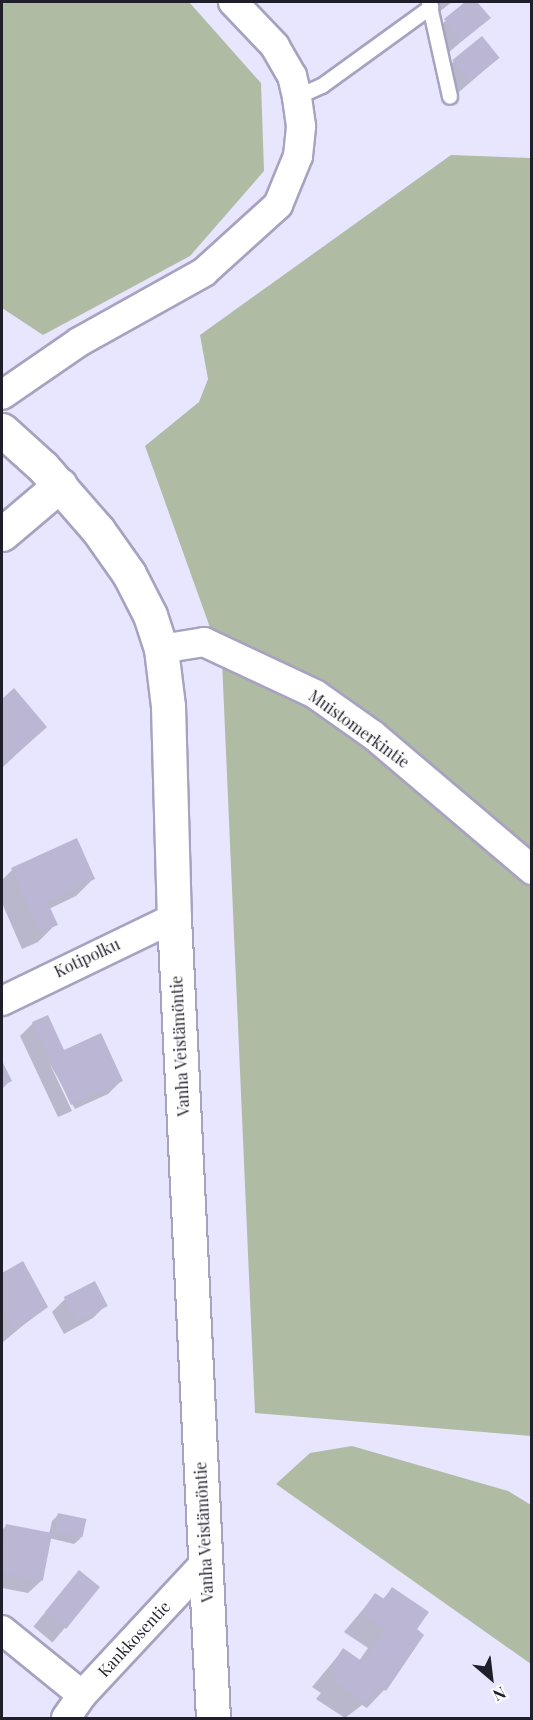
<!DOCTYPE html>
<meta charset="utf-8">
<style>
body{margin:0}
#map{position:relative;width:533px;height:1720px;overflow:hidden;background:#e8e5fe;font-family:"Playfair Display",serif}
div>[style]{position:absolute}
.green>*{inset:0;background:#afbba2}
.shadow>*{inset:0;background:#0003;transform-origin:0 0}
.building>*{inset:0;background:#bbb6d3;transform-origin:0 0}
.roads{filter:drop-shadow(2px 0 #a7a2c0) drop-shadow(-2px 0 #a7a2c0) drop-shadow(0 2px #a7a2c0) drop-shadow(0 -2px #a7a2c0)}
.service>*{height:14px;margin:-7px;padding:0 7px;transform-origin:7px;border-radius:7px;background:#fff}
.minor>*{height:28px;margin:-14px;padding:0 14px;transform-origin:14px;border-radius:14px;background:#fff}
.tertiary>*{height:33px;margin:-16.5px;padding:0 16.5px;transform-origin:16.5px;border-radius:16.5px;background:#fff}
span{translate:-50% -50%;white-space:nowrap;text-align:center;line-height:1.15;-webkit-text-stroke:4.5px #fff;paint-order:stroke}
.street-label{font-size:16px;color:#201e2a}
.frame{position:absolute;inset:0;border:3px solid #201e2a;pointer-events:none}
.north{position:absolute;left:461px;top:1648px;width:60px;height:60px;-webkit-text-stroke:4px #fff;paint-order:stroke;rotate:152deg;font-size:16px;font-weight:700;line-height:24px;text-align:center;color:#201e2a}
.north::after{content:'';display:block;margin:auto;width:21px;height:27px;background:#201e2a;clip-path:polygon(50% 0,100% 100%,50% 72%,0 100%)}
</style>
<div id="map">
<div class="green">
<div style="clip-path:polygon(2px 2px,189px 2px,261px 83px,264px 171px,190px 256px,43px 335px,2px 308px)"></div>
<div style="clip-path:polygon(451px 155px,531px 158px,531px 1436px,255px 1413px,222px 661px,145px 446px,199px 402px,208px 379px,200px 335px)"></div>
<div style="clip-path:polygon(352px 1446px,508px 1491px,531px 1505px,531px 1664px,276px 1484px,310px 1453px)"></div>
</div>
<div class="shadow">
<div style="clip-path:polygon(431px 2px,452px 2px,439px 12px)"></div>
<div style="clip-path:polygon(467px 2px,475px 2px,489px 18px,448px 53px,432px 33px)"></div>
<div style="clip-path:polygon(498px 58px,458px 93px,442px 73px,454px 61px)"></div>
<div style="clip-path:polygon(13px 691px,45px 727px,2px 768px,2px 701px)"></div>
<div style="clip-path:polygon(12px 870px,94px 878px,76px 896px,49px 909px,56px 924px,38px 942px,22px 949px,2px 903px,2px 880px)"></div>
<div style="clip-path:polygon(33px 1023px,64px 1052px,121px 1081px,108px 1094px,75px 1109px,49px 1062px,72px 1111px,58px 1117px,20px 1036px)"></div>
<div style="clip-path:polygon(2px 1064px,10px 1081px,2px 1089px)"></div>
<div style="clip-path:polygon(22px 1263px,46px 1306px,2px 1343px,2px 1275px)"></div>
<div style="clip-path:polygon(65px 1299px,106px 1305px,93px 1318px,64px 1334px,52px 1312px)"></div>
<div style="clip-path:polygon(58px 1515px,81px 1538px,74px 1544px,49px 1538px,41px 1581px,28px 1593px,2px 1588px,2px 1530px,7px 1525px,49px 1534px,52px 1521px)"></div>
<div style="left:79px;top:1572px;width:25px;height:71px;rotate:40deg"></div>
<div style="clip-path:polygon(392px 1589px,414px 1630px,422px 1635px,384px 1690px,367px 1708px,362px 1705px,345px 1718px,316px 1699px,321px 1693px,312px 1687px,343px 1650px,359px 1661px,368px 1648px,344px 1632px,375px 1595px,382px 1600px)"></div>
</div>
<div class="building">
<div style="clip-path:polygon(465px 2px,477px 2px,491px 18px,462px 41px,444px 19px)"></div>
<div style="left:482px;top:36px;width:28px;height:38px;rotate:51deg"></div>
<div style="clip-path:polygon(14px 688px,47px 727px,2px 767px,2px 699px)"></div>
<div style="clip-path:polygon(77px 838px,95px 879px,47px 901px,58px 925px,40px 932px,11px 868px)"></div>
<div style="clip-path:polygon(48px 1015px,64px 1050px,101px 1033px,123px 1081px,71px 1105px,32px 1022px)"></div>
<div style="clip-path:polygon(2px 1061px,12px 1081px,2px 1086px)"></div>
<div style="clip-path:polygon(23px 1261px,48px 1307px,15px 1331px,2px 1310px,2px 1273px)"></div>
<div style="left:95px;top:1281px;width:28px;height:35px;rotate:63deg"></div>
<div style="left:58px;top:1513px;width:29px;height:19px;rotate:12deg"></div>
<div style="left:6px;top:1524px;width:47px;height:49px;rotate:11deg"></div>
<div style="left:79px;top:1570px;width:27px;height:54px;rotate:39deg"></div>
<div style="clip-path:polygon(392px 1587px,429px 1612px,417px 1629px,424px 1635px,386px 1691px,378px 1686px,366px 1703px,333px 1681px,337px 1674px,329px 1669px,343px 1648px,363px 1662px,385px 1629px,361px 1613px,375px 1593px,384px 1599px)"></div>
</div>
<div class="roads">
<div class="service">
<div style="left:429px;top:2px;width:97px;rotate:77.5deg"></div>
<div style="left:297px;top:97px;width:27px;rotate:-24deg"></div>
<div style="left:322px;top:86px;width:135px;rotate:-35.9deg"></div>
</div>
<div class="minor">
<div style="left:2px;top:395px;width:93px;rotate:-34.5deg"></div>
<div style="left:79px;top:342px;width:143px;rotate:-29.2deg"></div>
<div style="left:204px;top:272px;width:100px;rotate:-42.2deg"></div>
<div style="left:278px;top:205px;width:53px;rotate:-67.8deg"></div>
<div style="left:298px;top:156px;width:30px;rotate:-84deg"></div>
<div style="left:301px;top:126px;width:29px;rotate:-98deg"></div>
<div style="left:297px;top:97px;width:22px;rotate:-103deg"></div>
<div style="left:292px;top:76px;width:34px;rotate:-120deg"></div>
<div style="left:275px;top:46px;width:61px;rotate:-133.7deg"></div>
<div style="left:161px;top:649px;width:44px;rotate:-9.2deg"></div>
<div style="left:204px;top:642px;width:123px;rotate:25.1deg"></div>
<div style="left:315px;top:694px;width:71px;rotate:35.3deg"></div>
<div style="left:373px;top:735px;width:209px;rotate:40.3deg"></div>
<div style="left:2px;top:1001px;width:191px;rotate:-25.8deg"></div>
<div style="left:2px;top:1630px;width:103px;rotate:39.1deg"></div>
<div style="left:66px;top:1718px;width:28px;rotate:-55deg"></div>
<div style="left:82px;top:1695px;width:180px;rotate:-47deg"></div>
</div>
<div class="tertiary">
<div style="left:2px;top:430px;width:55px;rotate:42.1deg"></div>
<div style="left:43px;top:467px;width:84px;rotate:48.9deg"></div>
<div style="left:98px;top:530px;width:54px;rotate:54.8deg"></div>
<div style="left:129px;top:574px;width:46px;rotate:62.9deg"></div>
<div style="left:150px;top:615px;width:36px;rotate:72deg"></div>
<div style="left:161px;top:649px;width:57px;rotate:83deg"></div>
<div style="left:168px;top:706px;width:212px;rotate:88.4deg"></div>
<div style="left:174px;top:918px;width:801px;rotate:87.21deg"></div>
<div style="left:2px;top:534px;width:76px;rotate:-40.2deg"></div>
</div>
</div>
<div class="street-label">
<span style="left:359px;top:729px;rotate:36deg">Muistomerkintie</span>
<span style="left:87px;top:958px;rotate:-25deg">Kotipolku</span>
<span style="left:180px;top:1046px;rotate:-93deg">Vanha Veistämöntie</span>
<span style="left:204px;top:1532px;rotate:-93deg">Vanha Veistämöntie</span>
<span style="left:134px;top:1639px;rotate:-47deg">Kankkosentie</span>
</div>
<div class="frame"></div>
<div class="north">N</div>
</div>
